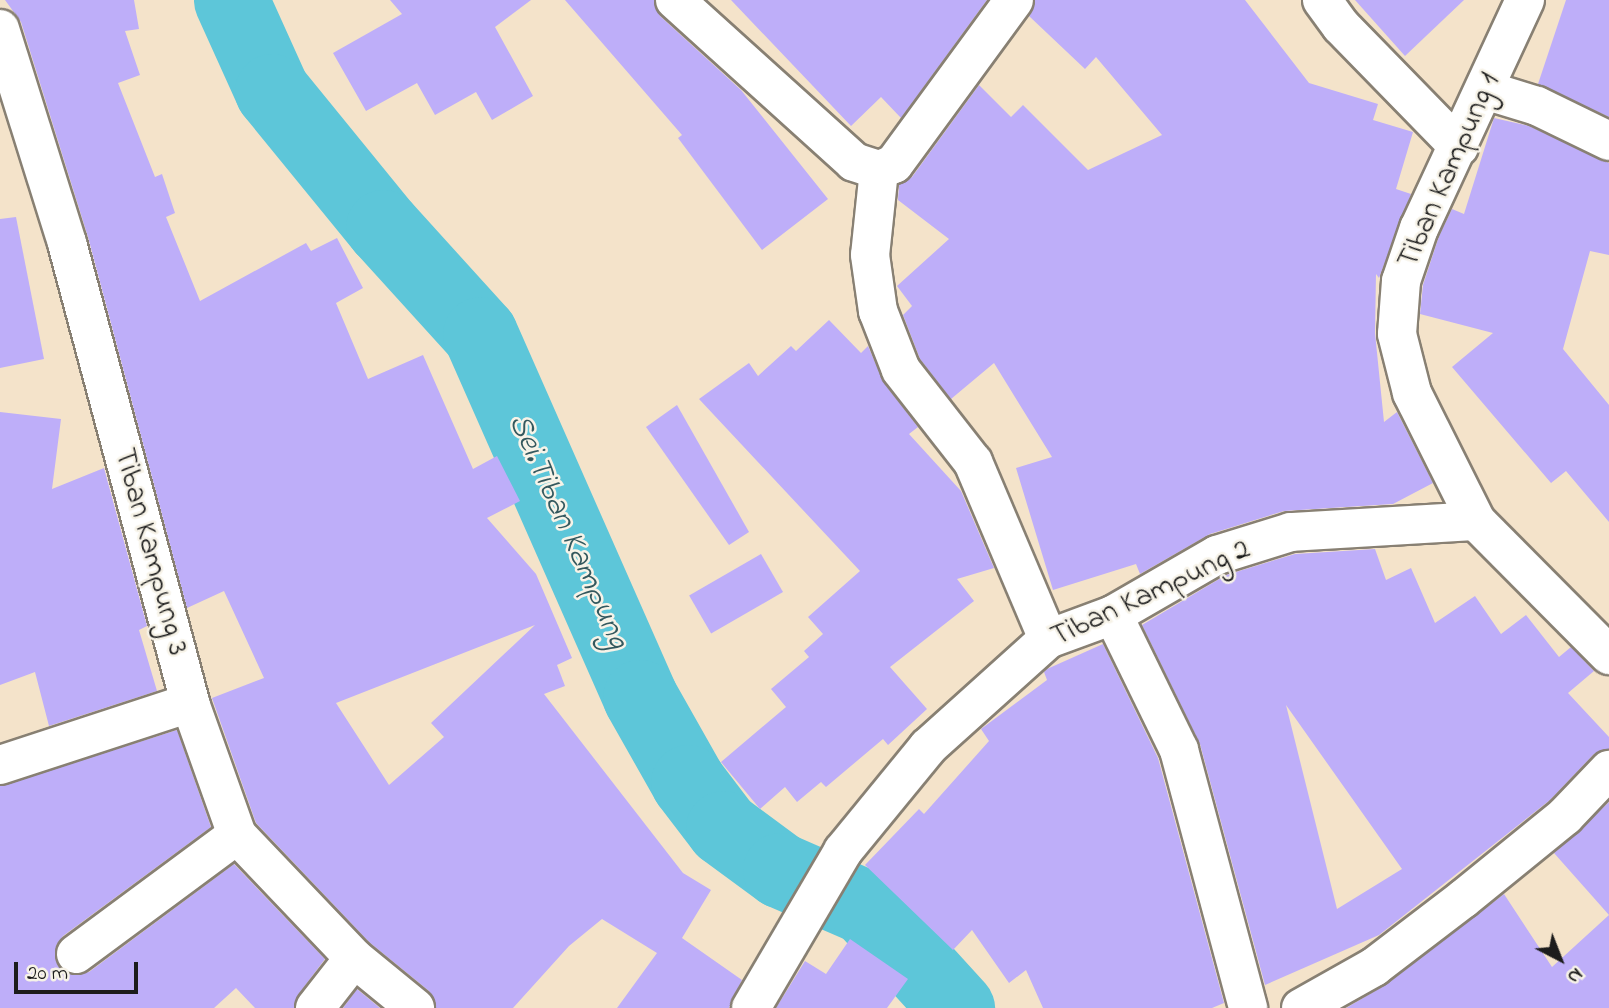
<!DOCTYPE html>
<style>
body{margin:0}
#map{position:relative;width:1609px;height:1008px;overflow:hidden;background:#f4e3ca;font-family:"Indie Flower",sans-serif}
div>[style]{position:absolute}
.river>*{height:75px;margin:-37.5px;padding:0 37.5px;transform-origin:37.5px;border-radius:37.5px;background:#5dc6d9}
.building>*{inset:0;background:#beaef9;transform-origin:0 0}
.roads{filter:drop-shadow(2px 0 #888073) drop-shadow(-2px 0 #888073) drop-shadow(0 2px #888073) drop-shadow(0 -2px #888073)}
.street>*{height:38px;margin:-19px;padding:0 19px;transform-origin:19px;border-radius:19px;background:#fff}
span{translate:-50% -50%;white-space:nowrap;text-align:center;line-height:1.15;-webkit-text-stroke:5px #f7f3e8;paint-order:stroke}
.street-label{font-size:30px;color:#1c1c1c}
.water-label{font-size:32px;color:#33585e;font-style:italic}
.north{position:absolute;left:1525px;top:924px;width:70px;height:70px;-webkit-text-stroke:5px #f7f3e8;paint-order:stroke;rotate:138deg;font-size:19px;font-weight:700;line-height:28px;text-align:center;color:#1c1c1c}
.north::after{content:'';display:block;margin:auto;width:24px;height:32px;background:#1c1c1c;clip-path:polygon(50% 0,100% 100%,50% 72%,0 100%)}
.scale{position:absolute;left:14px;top:962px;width:124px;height:32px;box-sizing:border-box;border:4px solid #1c1c1c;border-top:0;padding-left:9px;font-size:21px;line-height:24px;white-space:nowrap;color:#1c1c1c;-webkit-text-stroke:5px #f7f3e8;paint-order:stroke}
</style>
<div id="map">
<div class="river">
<div style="left:231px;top:0;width:100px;rotate:65.7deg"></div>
<div style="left:272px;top:91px;width:176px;rotate:50.8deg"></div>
<div style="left:383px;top:227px;width:144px;rotate:47.8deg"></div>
<div style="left:480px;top:334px;width:397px;rotate:66.2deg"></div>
<div style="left:640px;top:697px;width:98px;rotate:60.5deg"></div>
<div style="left:688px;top:782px;width:58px;rotate:52.7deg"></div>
<div style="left:723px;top:828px;width:71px;rotate:36.4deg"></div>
<div style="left:780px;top:870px;width:93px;rotate:23.5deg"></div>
<div style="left:865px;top:907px;width:137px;rotate:47.7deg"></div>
</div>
<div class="building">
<div style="clip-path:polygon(evenodd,5px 0,134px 0,139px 29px,125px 31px,140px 75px,118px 83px,155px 177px,162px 174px,175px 213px,166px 217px,200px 301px,306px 243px,311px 251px,337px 238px,363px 288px,336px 303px,368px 379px,423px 355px,473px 469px,497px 456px,520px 501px,487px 518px,536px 574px,572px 658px,557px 665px,565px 686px,544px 694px,683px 873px,711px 890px,682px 938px,742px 980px,729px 1008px,617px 1008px,657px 953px,602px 919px,569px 946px,513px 1008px,436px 1008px,429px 991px,369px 942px,256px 823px,212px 698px,264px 678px,224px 591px,187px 608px,88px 237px,21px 22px,5px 0,535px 625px,431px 723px,444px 737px,389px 785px,336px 703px,535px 625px)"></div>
<div style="clip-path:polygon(390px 0,531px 0,495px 27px,533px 96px,492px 120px,476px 92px,435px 115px,417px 83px,366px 111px,333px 53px,402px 14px)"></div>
<div style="clip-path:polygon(565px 0,654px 0,660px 16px,741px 90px,828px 199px,762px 250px,678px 138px,682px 135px)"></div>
<div style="clip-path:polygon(731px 0,987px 0,901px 118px,881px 97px,851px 126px)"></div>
<div style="clip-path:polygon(1035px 0,1245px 0,1309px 83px,1378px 104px,1373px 120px,1413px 132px,1396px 189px,1411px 194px,1379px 278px,1376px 274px,1375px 333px,1384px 422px,1397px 412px,1433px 483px,1393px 504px,1284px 511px,1210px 534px,1140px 574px,1136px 564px,1053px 590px,1016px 468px,1052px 457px,994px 363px,951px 399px,920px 359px,903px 315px,912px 306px,897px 286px,949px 239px,898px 200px,899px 185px,912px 177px,979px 85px,1011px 117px,1023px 105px,1088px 170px,1162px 135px,1096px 57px,1085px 69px,1029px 16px)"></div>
<div style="clip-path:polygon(1355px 0,1464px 0,1405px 56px)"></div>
<div style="clip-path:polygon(1566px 0,1609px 0,1609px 117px,1538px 84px)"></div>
<div style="clip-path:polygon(1494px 118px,1529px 126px,1609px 163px,1609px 255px,1590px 251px,1563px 349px,1609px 405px,1609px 522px,1566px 471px,1551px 483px,1452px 367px,1493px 333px,1420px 314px,1423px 285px,1439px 236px,1452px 209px,1464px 214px)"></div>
<div style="clip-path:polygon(16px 217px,44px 359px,0 368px,0 219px)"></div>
<div style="clip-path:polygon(829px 320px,861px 353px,868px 346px,884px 383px,918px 427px,909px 434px,961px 491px,994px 568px,957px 579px,974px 601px,890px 667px,927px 709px,888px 745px,883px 739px,826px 787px,821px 782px,797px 802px,785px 787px,760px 809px,721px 762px,786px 707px,771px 689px,809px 657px,804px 651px,823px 634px,808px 617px,860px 571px,699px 399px,749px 363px,758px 376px,791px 346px,796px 351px)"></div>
<div style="clip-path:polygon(677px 405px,749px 532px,729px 545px,646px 427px)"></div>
<div style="clip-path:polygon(0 412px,61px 419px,52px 489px,104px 468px,147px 626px,139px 630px,157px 691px,49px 726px,35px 672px,0 685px)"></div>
<div style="clip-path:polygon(evenodd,1375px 549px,1386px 580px,1411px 568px,1435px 623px,1475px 596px,1501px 634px,1526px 615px,1559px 657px,1571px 647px,1594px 671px,1568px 693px,1609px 737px,1609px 749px,1594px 754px,1550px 800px,1379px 935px,1265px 985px,1200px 744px,1142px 625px,1226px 575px,1295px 554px,1375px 549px,1286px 705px,1402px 869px,1337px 909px,1286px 705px)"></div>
<div style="left:761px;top:554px;width:44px;height:83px;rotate:60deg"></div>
<div style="clip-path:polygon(1103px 644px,1158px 758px,1224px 1003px,1212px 1008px,1043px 1008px,1026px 970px,1009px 983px,972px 930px,953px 950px,865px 865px,919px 809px,924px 814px,989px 741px,981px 729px,1047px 680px,1044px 672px,1047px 669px)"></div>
<div style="clip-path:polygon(177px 730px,211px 827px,63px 936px,56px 946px,58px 966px,68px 974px,89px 972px,234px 864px,325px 959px,298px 995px,294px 1008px,255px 1008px,236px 988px,214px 1008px,0 1008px,0 786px)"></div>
<div style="clip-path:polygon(1609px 802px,1609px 1008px,1346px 1008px,1387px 984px,1504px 894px,1552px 967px,1609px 915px,1554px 853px)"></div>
<div style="clip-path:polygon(850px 939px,908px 979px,887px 1008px,776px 1008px,805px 961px,826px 974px)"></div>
<div style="clip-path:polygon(357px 989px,380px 1008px,343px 1008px)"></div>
</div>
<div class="roads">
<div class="street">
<div style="left:675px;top:0;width:241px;rotate:42.1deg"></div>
<div style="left:854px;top:162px;width:26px;rotate:18deg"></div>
<div style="left:879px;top:170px;width:16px;rotate:-22deg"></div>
<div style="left:894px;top:164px;width:203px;rotate:-53.8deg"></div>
<div style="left:1322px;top:0;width:32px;rotate:54deg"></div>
<div style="left:1341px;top:26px;width:169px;rotate:45.7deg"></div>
<div style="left:1525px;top:0;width:251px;rotate:114.9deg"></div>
<div style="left:1419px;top:228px;width:56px;rotate:108.8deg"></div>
<div style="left:1401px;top:281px;width:53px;rotate:94.3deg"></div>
<div style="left:1397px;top:334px;width:61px;rotate:75.7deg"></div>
<div style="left:1412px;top:393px;width:143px;rotate:63.4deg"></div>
<div style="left:1476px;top:521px;width:189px;rotate:45.2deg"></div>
<div style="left:0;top:29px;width:224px;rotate:72.6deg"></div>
<div style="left:67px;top:243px;width:476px;rotate:75deg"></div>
<div style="left:190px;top:703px;width:140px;rotate:70.4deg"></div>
<div style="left:237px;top:835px;width:170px;rotate:46.4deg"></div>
<div style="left:354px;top:958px;width:79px;rotate:39.3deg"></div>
<div style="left:1485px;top:90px;width:54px;rotate:17.1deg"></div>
<div style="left:1537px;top:106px;width:80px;rotate:25.9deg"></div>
<div style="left:879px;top:170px;width:85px;rotate:96deg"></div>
<div style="left:870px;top:255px;width:57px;rotate:81.9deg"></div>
<div style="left:878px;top:311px;width:63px;rotate:68.7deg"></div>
<div style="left:901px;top:370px;width:117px;rotate:52deg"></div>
<div style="left:973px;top:462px;width:192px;rotate:67deg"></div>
<div style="left:1113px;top:615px;width:150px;rotate:63.9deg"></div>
<div style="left:1179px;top:750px;width:267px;rotate:75deg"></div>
<div style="left:0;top:765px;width:200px;rotate:-18.1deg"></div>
<div style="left:76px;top:954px;width:200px;rotate:-36.5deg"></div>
<div style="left:315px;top:1008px;width:63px;rotate:-52deg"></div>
<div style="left:751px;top:1008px;width:182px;rotate:-59.6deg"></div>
<div style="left:843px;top:851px;width:134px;rotate:-50.7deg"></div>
<div style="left:928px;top:747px;width:161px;rotate:-42deg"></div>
<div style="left:1048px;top:639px;width:69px;rotate:-20.3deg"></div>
<div style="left:1113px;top:615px;width:120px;rotate:-30deg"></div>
<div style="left:1217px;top:555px;width:77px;rotate:-17.3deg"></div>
<div style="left:1291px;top:532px;width:185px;rotate:-3.4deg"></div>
<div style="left:1301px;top:1008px;width:84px;rotate:-29.3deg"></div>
<div style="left:1374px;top:967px;width:112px;rotate:-37.4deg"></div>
<div style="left:1463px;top:899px;width:132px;rotate:-39.1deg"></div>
<div style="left:1565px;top:816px;width:64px;rotate:-46.3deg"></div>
</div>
</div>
<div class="street-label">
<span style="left:1450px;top:171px;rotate:-66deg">Tiban Kampung 1</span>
<span style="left:150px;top:552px;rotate:75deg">Tiban Kampung 3</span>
<span style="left:1151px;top:594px;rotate:-25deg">Tiban Kampung 2</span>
</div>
<div class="water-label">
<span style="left:567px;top:532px;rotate:66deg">Sei.Tiban Kampung</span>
</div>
<div class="north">N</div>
<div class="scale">20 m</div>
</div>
